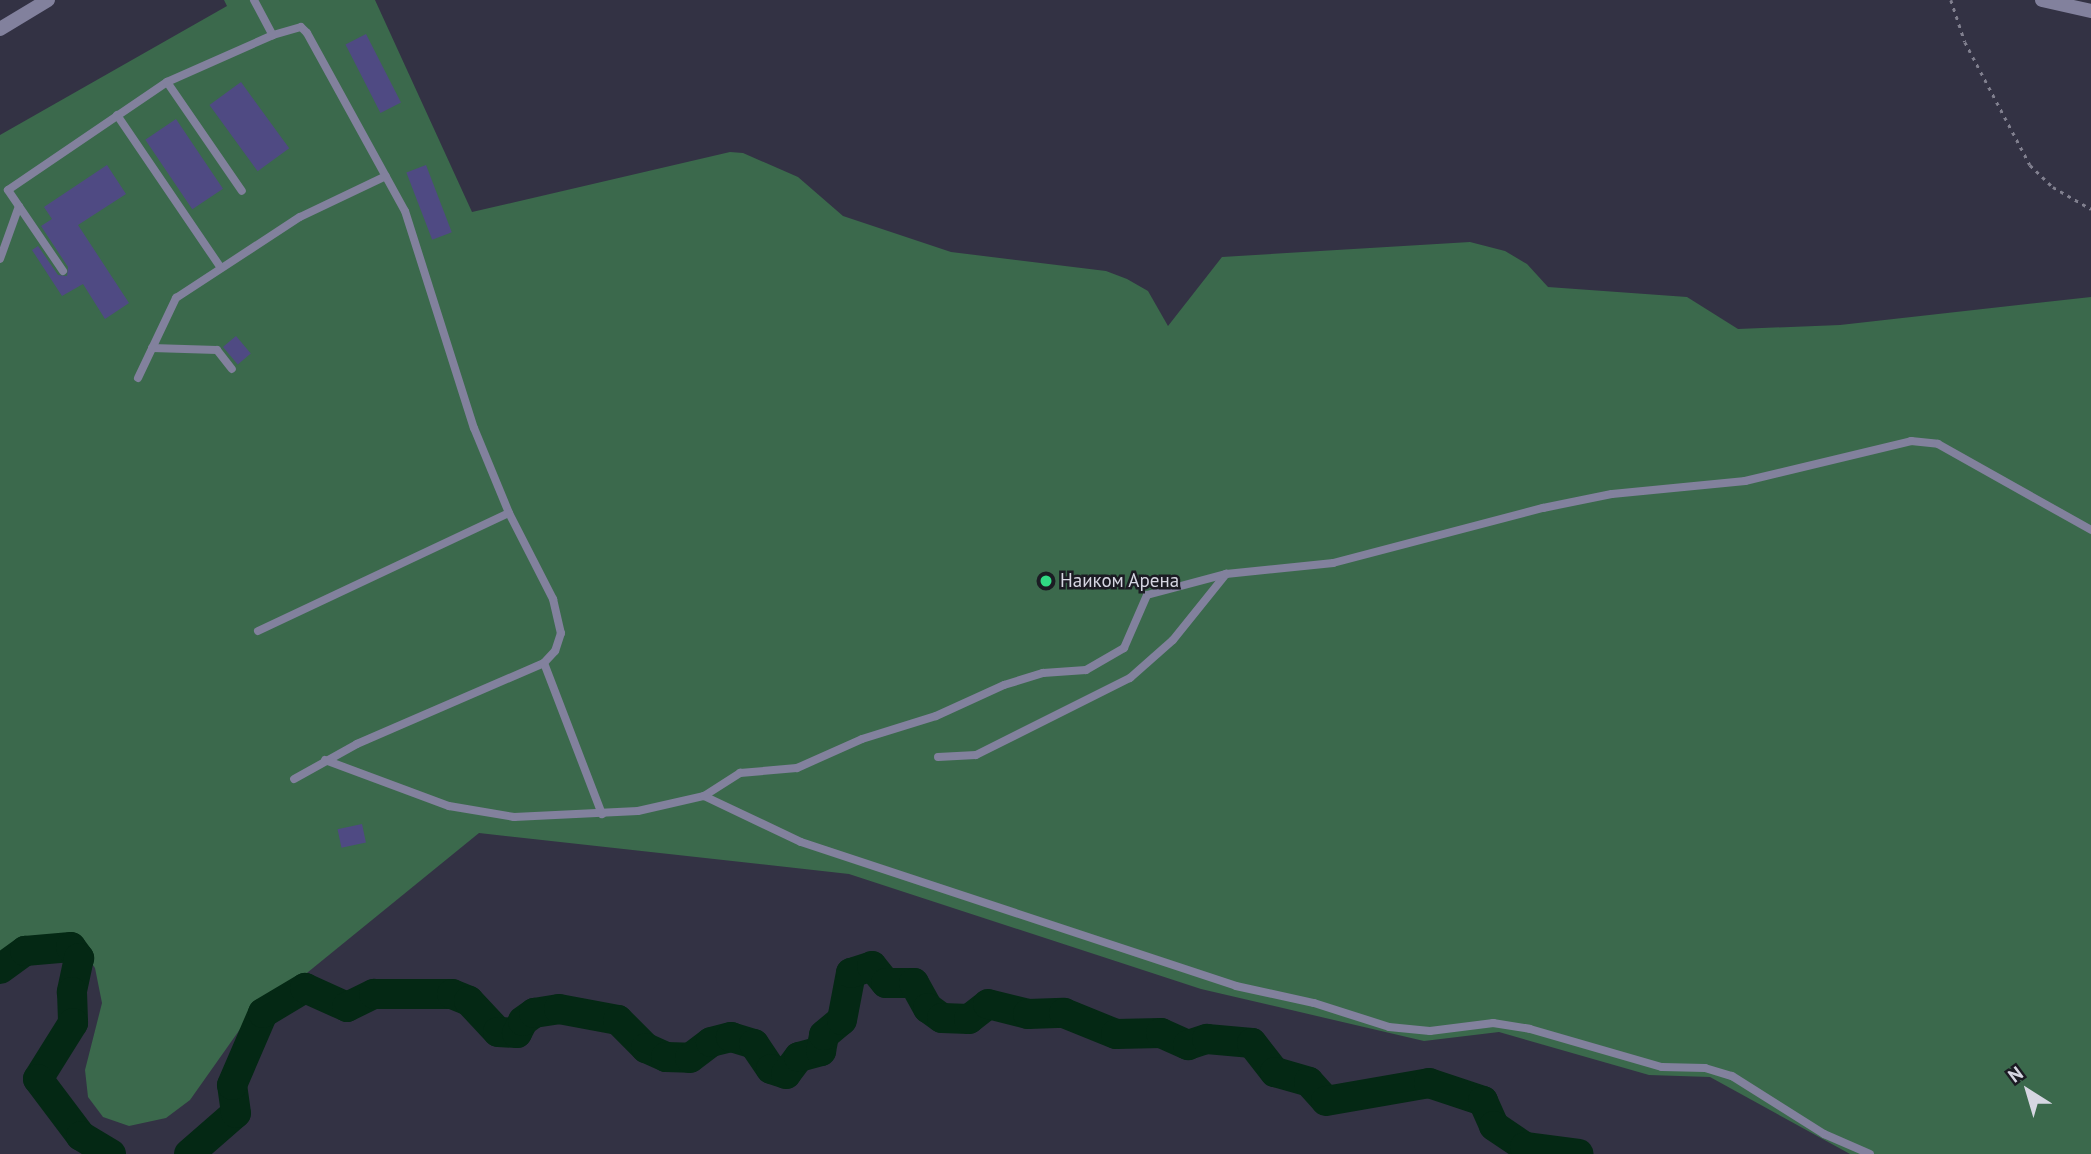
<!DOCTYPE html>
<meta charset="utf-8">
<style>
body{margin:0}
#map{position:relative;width:2091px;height:1154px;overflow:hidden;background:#333244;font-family:"PT Sans",sans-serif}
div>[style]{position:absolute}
.green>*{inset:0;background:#3b694c}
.river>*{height:30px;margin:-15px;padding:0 15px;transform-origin:15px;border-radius:15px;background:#042814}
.building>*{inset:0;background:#4f4a83;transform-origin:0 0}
.path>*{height:2.5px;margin-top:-1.25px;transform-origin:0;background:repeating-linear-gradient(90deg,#81808f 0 3.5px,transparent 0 8.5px)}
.service>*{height:8px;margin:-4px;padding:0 4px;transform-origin:4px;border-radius:4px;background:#82819d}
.tertiary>*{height:14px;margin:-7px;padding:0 7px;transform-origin:7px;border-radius:7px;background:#82819d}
.dots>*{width:19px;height:19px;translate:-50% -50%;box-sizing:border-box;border:4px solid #1b1b23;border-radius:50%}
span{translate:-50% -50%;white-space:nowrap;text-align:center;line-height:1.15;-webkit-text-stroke:5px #1b1b23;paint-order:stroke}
.poi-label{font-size:19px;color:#d6d6e2}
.left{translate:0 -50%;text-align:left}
.north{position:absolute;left:1993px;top:1056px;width:70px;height:70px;-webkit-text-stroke:5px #1b1b23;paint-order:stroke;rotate:323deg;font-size:19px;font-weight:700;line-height:28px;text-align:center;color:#d6d6e2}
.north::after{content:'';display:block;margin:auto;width:24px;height:32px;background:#d6d6e2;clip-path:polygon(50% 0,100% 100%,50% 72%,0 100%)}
</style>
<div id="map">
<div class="green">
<div style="clip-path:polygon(224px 0,375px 0,472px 212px,730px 152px,743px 153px,798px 177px,843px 216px,951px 252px,1106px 271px,1127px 279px,1148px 291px,1168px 326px,1222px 257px,1470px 242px,1505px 251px,1527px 264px,1548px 287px,1687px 297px,1738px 329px,1840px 325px,2091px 297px,2091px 1154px,1850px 1154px,1710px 1077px,1649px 1075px,1499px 1032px,1424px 1041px,1201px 989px,849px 874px,479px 833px,243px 1025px,190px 1100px,166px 1118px,129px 1126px,103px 1117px,88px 1097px,85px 1070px,102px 1003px,95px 968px,77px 942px,25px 942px,0 959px,0 135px,227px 6px)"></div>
</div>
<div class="river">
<div style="left:0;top:969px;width:31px;rotate:-36deg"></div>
<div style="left:25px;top:951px;width:46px;rotate:-5deg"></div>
<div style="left:71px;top:947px;width:14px;rotate:54deg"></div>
<div style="left:79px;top:958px;width:35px;rotate:102deg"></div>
<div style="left:72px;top:992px;width:31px;rotate:88deg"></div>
<div style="left:73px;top:1023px;width:66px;rotate:122deg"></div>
<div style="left:38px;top:1079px;width:71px;rotate:53deg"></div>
<div style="left:81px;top:1136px;width:35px;rotate:31deg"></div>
<div style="left:189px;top:1154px;width:62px;rotate:-41.1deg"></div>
<div style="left:236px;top:1113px;width:28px;rotate:-98deg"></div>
<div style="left:232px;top:1085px;width:78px;rotate:-66.7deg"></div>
<div style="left:263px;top:1013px;width:49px;rotate:-30.8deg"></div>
<div style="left:305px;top:988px;width:46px;rotate:24.3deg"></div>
<div style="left:347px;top:1007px;width:30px;rotate:-26deg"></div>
<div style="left:374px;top:994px;width:78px"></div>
<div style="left:452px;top:994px;width:18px;rotate:22deg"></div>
<div style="left:469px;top:1001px;width:42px;rotate:46.9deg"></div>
<div style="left:498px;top:1032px;width:19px;rotate:3deg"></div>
<div style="left:517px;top:1033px;width:13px;rotate:-63deg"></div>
<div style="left:523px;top:1021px;width:14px;rotate:-36deg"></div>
<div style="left:534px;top:1013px;width:25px;rotate:-9deg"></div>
<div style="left:559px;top:1009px;width:60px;rotate:10.6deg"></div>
<div style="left:618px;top:1020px;width:40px;rotate:45deg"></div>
<div style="left:646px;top:1048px;width:22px;rotate:24deg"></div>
<div style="left:666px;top:1057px;width:24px;rotate:2deg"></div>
<div style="left:690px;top:1058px;width:26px;rotate:-37deg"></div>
<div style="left:711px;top:1042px;width:21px;rotate:-14deg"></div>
<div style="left:731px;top:1037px;width:24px;rotate:17deg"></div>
<div style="left:754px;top:1044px;width:30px;rotate:56deg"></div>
<div style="left:771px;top:1069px;width:16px;rotate:18deg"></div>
<div style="left:786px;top:1074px;width:21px;rotate:-53deg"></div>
<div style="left:799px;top:1057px;width:23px;rotate:-15deg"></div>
<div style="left:821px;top:1051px;width:16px;rotate:-79deg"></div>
<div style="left:824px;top:1035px;width:23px;rotate:-40deg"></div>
<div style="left:842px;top:1020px;width:48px;rotate:-79.2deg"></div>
<div style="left:851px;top:973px;width:22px;rotate:-18deg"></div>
<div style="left:872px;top:966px;width:22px;rotate:51deg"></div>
<div style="left:886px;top:983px;width:28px"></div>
<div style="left:914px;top:983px;width:29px;rotate:61deg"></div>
<div style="left:928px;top:1008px;width:17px;rotate:36deg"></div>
<div style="left:942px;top:1018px;width:27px;rotate:2deg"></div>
<div style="left:969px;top:1019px;width:24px;rotate:-38deg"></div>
<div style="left:988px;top:1004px;width:41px;rotate:14deg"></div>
<div style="left:1028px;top:1014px;width:36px;rotate:-2deg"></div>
<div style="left:1064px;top:1013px;width:56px;rotate:22deg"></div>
<div style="left:1116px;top:1034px;width:45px;rotate:-1.3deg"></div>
<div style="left:1161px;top:1033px;width:30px;rotate:24deg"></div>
<div style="left:1188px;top:1045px;width:20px;rotate:-18deg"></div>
<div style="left:1207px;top:1039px;width:45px;rotate:5.1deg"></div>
<div style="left:1252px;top:1043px;width:37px;rotate:52deg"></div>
<div style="left:1275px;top:1072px;width:35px;rotate:16deg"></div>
<div style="left:1309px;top:1082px;width:25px;rotate:48deg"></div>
<div style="left:1326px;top:1101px;width:105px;rotate:-9.9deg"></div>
<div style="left:1429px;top:1083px;width:57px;rotate:18.4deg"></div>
<div style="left:1483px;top:1101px;width:27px;rotate:66deg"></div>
<div style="left:1494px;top:1126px;width:37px;rotate:34deg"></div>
<div style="left:1525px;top:1147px;width:54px;rotate:7.4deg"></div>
</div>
<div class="building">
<div style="left:366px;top:34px;width:77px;height:23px;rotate:63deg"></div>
<div style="left:241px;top:82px;width:82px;height:39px;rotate:54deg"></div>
<div style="left:176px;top:119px;width:84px;height:37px;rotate:56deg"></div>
<div style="clip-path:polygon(107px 165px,126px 194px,78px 225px,129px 303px,105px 319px,83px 284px,62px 296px,32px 250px,38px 246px,58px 275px,67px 276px,68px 267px,41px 226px,52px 219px,44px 207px)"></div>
<div style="left:426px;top:165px;width:72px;height:21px;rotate:69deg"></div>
<div style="left:236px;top:336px;width:23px;height:17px;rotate:50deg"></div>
<div style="left:362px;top:824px;width:19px;height:25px;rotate:78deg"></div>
</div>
<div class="path">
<div style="left:1951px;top:0;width:44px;rotate:71.6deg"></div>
<div style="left:1965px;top:42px;width:139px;rotate:62.1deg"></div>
<div style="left:2030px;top:165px;width:32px;rotate:44deg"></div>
<div style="left:2053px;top:187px;width:44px;rotate:30.1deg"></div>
</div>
<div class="service">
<div style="left:254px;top:0;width:40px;rotate:62deg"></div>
<div style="left:167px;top:82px;width:132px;rotate:55.5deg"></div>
<div style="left:117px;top:115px;width:185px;rotate:55.8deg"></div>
<div style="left:0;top:259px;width:56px;rotate:-70.3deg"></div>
<div style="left:63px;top:271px;width:98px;rotate:-124.2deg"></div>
<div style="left:8px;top:190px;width:192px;rotate:-34.2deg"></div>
<div style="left:167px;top:82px;width:116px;rotate:-23.9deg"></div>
<div style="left:273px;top:35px;width:29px;rotate:-16deg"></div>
<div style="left:301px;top:27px;width:8px;rotate:45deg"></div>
<div style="left:307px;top:33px;width:203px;rotate:61.2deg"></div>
<div style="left:405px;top:211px;width:228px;rotate:72.4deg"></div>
<div style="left:474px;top:428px;width:92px;rotate:67.6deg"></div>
<div style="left:509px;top:513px;width:97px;rotate:62.9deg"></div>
<div style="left:553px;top:599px;width:35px;rotate:77deg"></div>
<div style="left:561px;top:633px;width:19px;rotate:108deg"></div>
<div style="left:555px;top:651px;width:16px;rotate:133deg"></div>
<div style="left:544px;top:663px;width:204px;rotate:156.6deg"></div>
<div style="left:357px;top:744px;width:72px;rotate:150.9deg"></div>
<div style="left:152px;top:348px;width:65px;rotate:1.8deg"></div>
<div style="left:217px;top:350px;width:24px;rotate:52deg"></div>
<div style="left:138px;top:378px;width:89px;rotate:-64.6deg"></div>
<div style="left:176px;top:298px;width:148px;rotate:-33.2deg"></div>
<div style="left:300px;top:217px;width:95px;rotate:-25.5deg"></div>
<div style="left:258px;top:631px;width:277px;rotate:-25.2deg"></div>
<div style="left:544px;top:663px;width:162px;rotate:69deg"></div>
<div style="left:938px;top:757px;width:38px;rotate:-3deg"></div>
<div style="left:976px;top:755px;width:172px;rotate:-26.6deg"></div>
<div style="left:1130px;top:678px;width:57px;rotate:-41.5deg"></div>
<div style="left:1173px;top:640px;width:85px;rotate:-51.2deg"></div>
<div style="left:1226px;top:574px;width:108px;rotate:-5.9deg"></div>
<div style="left:1333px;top:563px;width:217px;rotate:-14.7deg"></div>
<div style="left:1543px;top:508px;width:70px;rotate:-11.5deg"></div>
<div style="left:1612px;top:494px;width:134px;rotate:-5.6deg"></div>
<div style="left:1745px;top:481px;width:171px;rotate:-13.5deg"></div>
<div style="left:1911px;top:441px;width:27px;rotate:6deg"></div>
<div style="left:1938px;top:444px;width:176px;rotate:29.3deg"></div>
<div style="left:325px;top:760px;width:132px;rotate:20.4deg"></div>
<div style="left:449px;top:806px;width:66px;rotate:9.6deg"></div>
<div style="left:514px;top:817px;width:124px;rotate:-2.8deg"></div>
<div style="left:638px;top:811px;width:68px;rotate:-12.8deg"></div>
<div style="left:704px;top:796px;width:43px;rotate:-32.6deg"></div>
<div style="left:740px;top:773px;width:57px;rotate:-5deg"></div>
<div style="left:797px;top:768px;width:71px;rotate:-24deg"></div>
<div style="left:862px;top:739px;width:77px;rotate:-17.3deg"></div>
<div style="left:936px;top:716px;width:75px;rotate:-24.5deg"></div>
<div style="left:1004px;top:685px;width:41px;rotate:-17.1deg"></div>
<div style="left:1043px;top:673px;width:43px;rotate:-4deg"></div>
<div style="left:1086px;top:670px;width:44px;rotate:-30.1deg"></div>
<div style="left:1124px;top:648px;width:58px;rotate:-66.5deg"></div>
<div style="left:1147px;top:595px;width:82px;rotate:-14.9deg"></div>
<div style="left:704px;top:796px;width:107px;rotate:25.4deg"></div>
<div style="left:801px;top:842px;width:458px;rotate:18.3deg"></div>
<div style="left:1236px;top:986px;width:80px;rotate:12.3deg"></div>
<div style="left:1314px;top:1003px;width:79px;rotate:17.7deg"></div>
<div style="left:1389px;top:1027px;width:41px;rotate:5.6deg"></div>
<div style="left:1430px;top:1031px;width:64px;rotate:-7.2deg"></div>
<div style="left:1493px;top:1023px;width:37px;rotate:9deg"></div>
<div style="left:1530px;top:1029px;width:137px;rotate:16.1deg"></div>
<div style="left:1662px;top:1067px;width:43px;rotate:1.3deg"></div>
<div style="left:1705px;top:1068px;width:28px;rotate:17deg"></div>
<div style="left:1732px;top:1076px;width:109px;rotate:32.2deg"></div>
<div style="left:1824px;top:1134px;width:50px;rotate:23.5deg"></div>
</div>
<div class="tertiary">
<div style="left:2042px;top:0;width:50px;rotate:12.7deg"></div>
<div style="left:0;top:29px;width:56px;rotate:-31.1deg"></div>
</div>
<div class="dots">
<div style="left:1046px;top:581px;background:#30d883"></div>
</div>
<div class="poi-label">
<span class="left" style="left:1060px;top:581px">Наиком Арена</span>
</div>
<div class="north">N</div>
</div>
